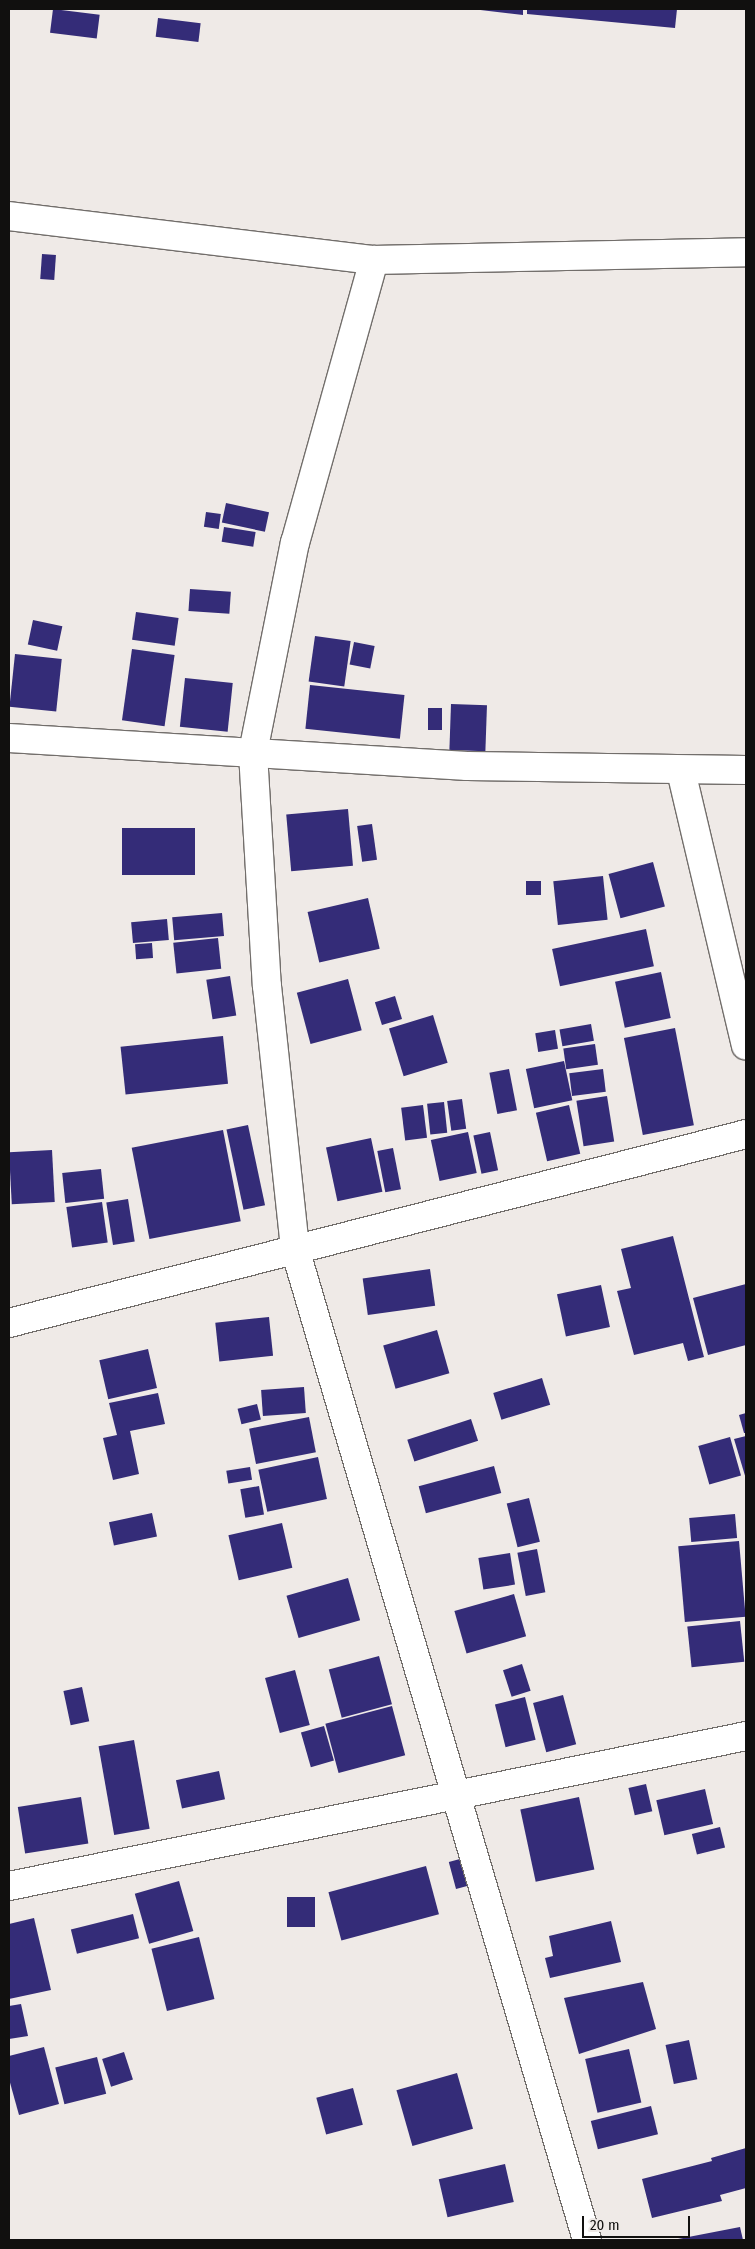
<!DOCTYPE html>
<style>
body{margin:0}
#map{position:relative;width:755px;height:2249px;overflow:hidden;background:#efeae7;font-family:"Fira Sans Condensed",sans-serif}
div>[style]{position:absolute}
.building>*{inset:0;background:#342c78;transform-origin:0 0}
.roads{filter:drop-shadow(1px 0 #726e6b) drop-shadow(-1px 0 #726e6b) drop-shadow(0 1px #726e6b) drop-shadow(0 -1px #726e6b)}
.minor>*{height:28px;margin:-14px;padding:0 14px;transform-origin:14px;border-radius:14px;background:#fff}
span{translate:-50% -50%;white-space:nowrap;text-align:center;line-height:1.15;-webkit-text-stroke:5px #efeae7;paint-order:stroke}
.frame{position:absolute;inset:0;border:10px solid #11100f;pointer-events:none}
.scale{position:absolute;left:582px;top:2216px;width:108px;height:22px;box-sizing:border-box;border:2px solid #11100f;border-top:0;padding-left:6px;font-size:15px;line-height:18px;white-space:nowrap;color:#11100f;-webkit-text-stroke:4px #efeae7;paint-order:stroke}
</style>
<div id="map">
<div class="building">
<div style="left:53px;top:9px;width:47px;height:24px;rotate:7deg"></div>
<div style="clip-path:polygon(472px 9px,523px 9px,523px 15px)"></div>
<div style="clip-path:polygon(527px 9px,677px 9px,675px 28px,527px 14px)"></div>
<div style="left:158px;top:18px;width:43px;height:19px;rotate:7deg"></div>
<div style="left:42px;top:254px;width:14px;height:25px;rotate:4deg"></div>
<div style="left:226px;top:503px;width:44px;height:20px;rotate:12deg"></div>
<div style="left:206px;top:512px;width:15px;height:15px;rotate:8deg"></div>
<div style="left:224px;top:527px;width:32px;height:15px;rotate:9deg"></div>
<div style="left:190px;top:589px;width:41px;height:22px;rotate:4deg"></div>
<div style="left:136px;top:612px;width:43px;height:28px;rotate:8deg"></div>
<div style="left:33px;top:620px;width:30px;height:25px;rotate:12deg"></div>
<div style="left:315px;top:636px;width:36px;height:46px;rotate:8deg"></div>
<div style="left:354px;top:642px;width:21px;height:23px;rotate:11deg"></div>
<div style="left:132px;top:649px;width:43px;height:72px;rotate:8deg"></div>
<div style="left:15px;top:654px;width:47px;height:53px;rotate:6deg"></div>
<div style="left:185px;top:678px;width:48px;height:49px;rotate:6deg"></div>
<div style="left:310px;top:685px;width:95px;height:44px;rotate:6deg"></div>
<div style="left:451px;top:704px;width:36px;height:46px;rotate:2deg"></div>
<div style="left:428px;top:708px;width:14px;height:22px"></div>
<div style="left:348px;top:809px;width:57px;height:62px;rotate:85deg"></div>
<div style="left:372px;top:824px;width:36px;height:15px;rotate:82deg"></div>
<div style="left:122px;top:828px;width:73px;height:47px"></div>
<div style="left:653px;top:862px;width:46px;height:46px;rotate:75deg"></div>
<div style="left:603px;top:876px;width:44px;height:50px;rotate:84deg"></div>
<div style="left:541px;top:881px;width:14px;height:15px;rotate:90deg"></div>
<div style="left:368px;top:898px;width:52px;height:62px;rotate:77deg"></div>
<div style="left:222px;top:913px;width:23px;height:50px;rotate:85deg"></div>
<div style="left:167px;top:919px;width:21px;height:36px;rotate:85deg"></div>
<div style="left:646px;top:929px;width:38px;height:96px;rotate:78deg"></div>
<div style="left:218px;top:938px;width:31px;height:45px;rotate:84deg"></div>
<div style="left:152px;top:943px;width:15px;height:17px;rotate:86deg"></div>
<div style="left:661px;top:972px;width:47px;height:47px;rotate:78deg"></div>
<div style="left:230px;top:976px;width:40px;height:24px;rotate:81deg"></div>
<div style="left:348px;top:979px;width:53px;height:53px;rotate:75deg"></div>
<div style="left:395px;top:996px;width:24px;height:21px;rotate:73deg"></div>
<div style="left:433px;top:1015px;width:50px;height:46px;rotate:73deg"></div>
<div style="left:591px;top:1024px;width:17px;height:32px;rotate:80deg"></div>
<div style="left:675px;top:1028px;width:99px;height:52px;rotate:79deg"></div>
<div style="left:555px;top:1030px;width:19px;height:20px;rotate:81deg"></div>
<div style="left:223px;top:1036px;width:48px;height:103px;rotate:84deg"></div>
<div style="left:595px;top:1044px;width:21px;height:32px;rotate:82deg"></div>
<div style="left:564px;top:1061px;width:40px;height:39px;rotate:78deg"></div>
<div style="left:509px;top:1069px;width:42px;height:20px;rotate:79deg"></div>
<div style="left:603px;top:1069px;width:23px;height:34px;rotate:83deg"></div>
<div style="left:607px;top:1096px;width:46px;height:31px;rotate:81deg"></div>
<div style="left:462px;top:1099px;width:30px;height:15px;rotate:82deg"></div>
<div style="left:444px;top:1102px;width:31px;height:17px;rotate:84deg"></div>
<div style="left:423px;top:1105px;width:33px;height:22px;rotate:83deg"></div>
<div style="left:569px;top:1105px;width:50px;height:34px;rotate:77deg"></div>
<div style="left:248px;top:1125px;width:82px;height:22px;rotate:78deg"></div>
<div style="left:223px;top:1130px;width:93px;height:93px;rotate:79deg"></div>
<div style="left:468px;top:1132px;width:42px;height:38px;rotate:78deg"></div>
<div style="left:490px;top:1132px;width:39px;height:17px;rotate:78deg"></div>
<div style="left:371px;top:1138px;width:55px;height:46px;rotate:78deg"></div>
<div style="left:393px;top:1148px;width:42px;height:16px;rotate:79deg"></div>
<div style="left:52px;top:1150px;width:52px;height:43px;rotate:87deg"></div>
<div style="left:101px;top:1169px;width:30px;height:39px;rotate:84deg"></div>
<div style="left:128px;top:1199px;width:43px;height:22px;rotate:81deg"></div>
<div style="left:102px;top:1202px;width:41px;height:36px;rotate:82deg"></div>
<div style="clip-path:polygon(673px 1236px,704px 1357px,688px 1361px,683px 1343px,634px 1355px,617px 1291px,631px 1288px,621px 1249px)"></div>
<div style="left:430px;top:1269px;width:37px;height:68px;rotate:82deg"></div>
<div style="clip-path:polygon(746px 1284px,746px 1345px,708px 1355px,693px 1298px)"></div>
<div style="left:601px;top:1285px;width:43px;height:45px;rotate:78deg"></div>
<div style="left:269px;top:1317px;width:39px;height:54px;rotate:84deg"></div>
<div style="left:437px;top:1330px;width:45px;height:56px;rotate:74deg"></div>
<div style="left:148px;top:1349px;width:40px;height:50px;rotate:77deg"></div>
<div style="left:542px;top:1378px;width:28px;height:51px;rotate:73deg"></div>
<div style="left:304px;top:1387px;width:26px;height:43px;rotate:86deg"></div>
<div style="clip-path:polygon(158px 1393px,165px 1424px,130px 1431px,139px 1474px,113px 1480px,103px 1438px,117px 1435px,109px 1403px)"></div>
<div style="left:257px;top:1404px;width:16px;height:20px;rotate:76deg"></div>
<div style="clip-path:polygon(746px 1413px,746px 1433px,744px 1433px,739px 1415px)"></div>
<div style="left:309px;top:1417px;width:36px;height:61px;rotate:79deg"></div>
<div style="left:471px;top:1419px;width:23px;height:67px;rotate:72deg"></div>
<div style="clip-path:polygon(746px 1436px,746px 1479px,734px 1439px)"></div>
<div style="left:730px;top:1437px;width:40px;height:33px;rotate:74deg"></div>
<div style="left:318px;top:1457px;width:43px;height:61px;rotate:78deg"></div>
<div style="left:494px;top:1466px;width:28px;height:78px;rotate:75deg"></div>
<div style="left:250px;top:1467px;width:13px;height:24px;rotate:81deg"></div>
<div style="left:259px;top:1486px;width:29px;height:19px;rotate:80deg"></div>
<div style="left:529px;top:1498px;width:45px;height:23px;rotate:76deg"></div>
<div style="left:152px;top:1513px;width:24px;height:44px;rotate:78deg"></div>
<div style="left:735px;top:1514px;width:24px;height:46px;rotate:85deg"></div>
<div style="left:282px;top:1523px;width:46px;height:55px;rotate:77deg"></div>
<div style="left:739px;top:1541px;width:76px;height:61px;rotate:85deg"></div>
<div style="left:537px;top:1549px;width:44px;height:20px;rotate:79deg"></div>
<div style="left:510px;top:1553px;width:32px;height:32px;rotate:81deg"></div>
<div style="left:348px;top:1578px;width:44px;height:64px;rotate:74deg"></div>
<div style="left:514px;top:1594px;width:44px;height:62px;rotate:74deg"></div>
<div style="left:740px;top:1621px;width:41px;height:53px;rotate:84deg"></div>
<div style="left:379px;top:1656px;width:50px;height:52px;rotate:75deg"></div>
<div style="left:522px;top:1664px;width:28px;height:20px;rotate:72deg"></div>
<div style="left:295px;top:1670px;width:57px;height:31px;rotate:75deg"></div>
<div style="left:82px;top:1687px;width:35px;height:19px;rotate:78deg"></div>
<div style="left:563px;top:1695px;width:51px;height:31px;rotate:75deg"></div>
<div style="left:525px;top:1697px;width:44px;height:31px;rotate:76deg"></div>
<div style="left:392px;top:1706px;width:51px;height:69px;rotate:75deg"></div>
<div style="left:324px;top:1726px;width:36px;height:24px;rotate:74deg"></div>
<div style="left:134px;top:1740px;width:90px;height:36px;rotate:80deg"></div>
<div style="left:219px;top:1771px;width:29px;height:44px;rotate:78deg"></div>
<div style="left:646px;top:1784px;width:28px;height:18px;rotate:77deg"></div>
<div style="left:705px;top:1789px;width:36px;height:50px;rotate:77deg"></div>
<div style="left:81px;top:1797px;width:47px;height:64px;rotate:81deg"></div>
<div style="left:579px;top:1797px;width:74px;height:60px;rotate:78deg"></div>
<div style="left:720px;top:1827px;width:21px;height:29px;rotate:76deg"></div>
<div style="left:471px;top:1856px;width:28px;height:23px;rotate:75deg"></div>
<div style="left:426px;top:1866px;width:50px;height:101px;rotate:75deg"></div>
<div style="left:179px;top:1881px;width:52px;height:46px;rotate:74deg"></div>
<div style="left:287px;top:1897px;width:28px;height:30px"></div>
<div style="left:133px;top:1914px;width:25px;height:64px;rotate:76deg"></div>
<div style="clip-path:polygon(34px 1918px,51px 1990px,9px 1999px,9px 1924px)"></div>
<div style="clip-path:polygon(611px 1921px,621px 1962px,550px 1978px,545px 1958px,553px 1956px,549px 1936px)"></div>
<div style="left:199px;top:1937px;width:64px;height:49px;rotate:76deg"></div>
<div style="clip-path:polygon(643px 1982px,656px 2029px,579px 2054px,564px 1998px)"></div>
<div style="clip-path:polygon(21px 2004px,28px 2036px,9px 2039px,9px 2006px)"></div>
<div style="left:689px;top:2040px;width:40px;height:24px;rotate:78deg"></div>
<div style="clip-path:polygon(44px 2047px,59px 2104px,19px 2115px,9px 2079px,9px 2056px)"></div>
<div style="left:629px;top:2049px;width:55px;height:45px;rotate:77deg"></div>
<div style="left:124px;top:2052px;width:29px;height:23px;rotate:72deg"></div>
<div style="left:97px;top:2057px;width:38px;height:43px;rotate:76deg"></div>
<div style="left:457px;top:2073px;width:58px;height:63px;rotate:74deg"></div>
<div style="left:353px;top:2088px;width:38px;height:38px;rotate:75deg"></div>
<div style="left:651px;top:2106px;width:29px;height:62px;rotate:76deg"></div>
<div style="clip-path:polygon(746px 2148px,746px 2188px,720px 2195px,722px 2201px,652px 2218px,642px 2179px,712px 2161px,711px 2158px)"></div>
<div style="left:505px;top:2164px;width:39px;height:68px;rotate:77deg"></div>
<div style="clip-path:polygon(740px 2227px,743px 2240px,679px 2240px,678px 2239px)"></div>
</div>
<div class="roads">
<div class="minor">
<div style="left:9px;top:216px;width:368px;rotate:6.9deg"></div>
<div style="left:374px;top:260px;width:372px;rotate:-1.2deg"></div>
<div style="left:374px;top:260px;width:293px;rotate:105.6deg"></div>
<div style="left:295px;top:542px;width:215px;rotate:101.3deg"></div>
<div style="left:253px;top:753px;width:233px;rotate:86.6deg"></div>
<div style="left:267px;top:986px;width:264px;rotate:83.9deg"></div>
<div style="left:295px;top:1249px;width:1033px;rotate:73.58deg"></div>
<div style="left:9px;top:738px;width:459px;rotate:3.5deg"></div>
<div style="left:467px;top:766px;width:279px;rotate:0.8deg"></div>
<div style="left:681px;top:771px;width:282px;rotate:76.7deg"></div>
<div style="left:9px;top:1323px;width:761px;rotate:-14.38deg"></div>
<div style="left:9px;top:1886px;width:752px;rotate:-11.5deg"></div>
</div>
</div>
<div class="frame"></div>
<div class="scale">20 m</div>
</div>
